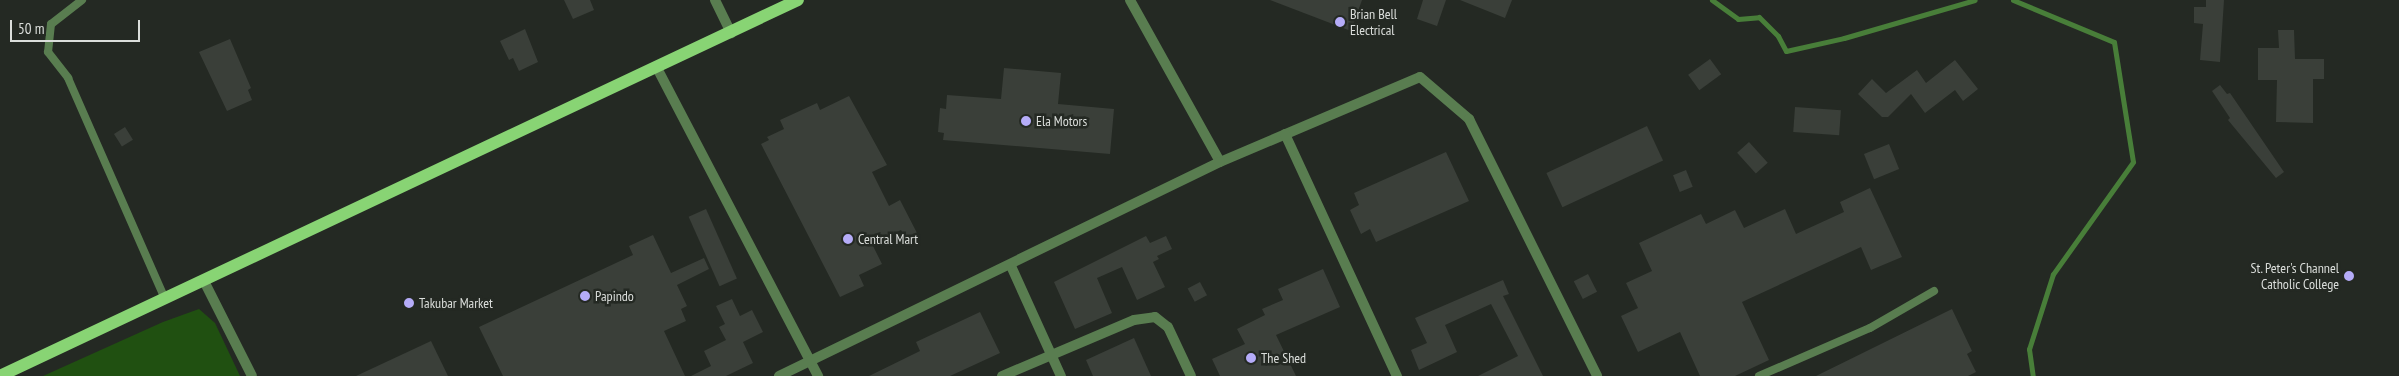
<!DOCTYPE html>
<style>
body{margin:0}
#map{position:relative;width:2399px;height:376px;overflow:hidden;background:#242923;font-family:"PT Sans Narrow",sans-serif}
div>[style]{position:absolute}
.green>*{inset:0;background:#205011}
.stream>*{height:5px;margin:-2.5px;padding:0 2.5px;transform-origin:2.5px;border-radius:2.5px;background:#487e39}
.building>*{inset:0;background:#3a3f39;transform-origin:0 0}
.service>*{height:8px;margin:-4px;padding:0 4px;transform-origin:4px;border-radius:4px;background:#597d50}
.minor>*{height:10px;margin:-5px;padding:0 5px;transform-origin:5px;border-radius:5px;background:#597d50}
.primary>*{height:12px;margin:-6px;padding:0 6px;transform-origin:6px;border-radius:6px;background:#88d474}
.dots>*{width:14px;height:14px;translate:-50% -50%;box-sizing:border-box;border:2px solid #242923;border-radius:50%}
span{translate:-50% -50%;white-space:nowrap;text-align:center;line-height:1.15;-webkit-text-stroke:5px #242923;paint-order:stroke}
.poi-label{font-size:14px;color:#dbdedb}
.left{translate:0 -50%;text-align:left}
.right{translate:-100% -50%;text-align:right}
.scale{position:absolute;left:10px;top:20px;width:130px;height:22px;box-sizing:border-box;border:2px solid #dbdedb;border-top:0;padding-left:6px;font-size:15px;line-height:18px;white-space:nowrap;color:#dbdedb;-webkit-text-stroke:4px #242923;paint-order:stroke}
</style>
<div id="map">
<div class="green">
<div style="clip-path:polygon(199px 309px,215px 323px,240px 376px,43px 376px,163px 322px)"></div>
</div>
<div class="stream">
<div style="left:1712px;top:0;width:32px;rotate:36deg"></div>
<div style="left:1738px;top:19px;width:21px;rotate:-5deg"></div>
<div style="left:1759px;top:17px;width:27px;rotate:45deg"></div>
<div style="left:1778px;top:36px;width:17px;rotate:62deg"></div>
<div style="left:1786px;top:51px;width:59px;rotate:-12.6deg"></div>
<div style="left:1844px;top:38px;width:136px;rotate:-16.2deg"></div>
<div style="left:2013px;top:0;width:109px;rotate:22.6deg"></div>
<div style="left:2114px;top:42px;width:121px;rotate:81deg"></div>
<div style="left:2133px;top:162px;width:138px;rotate:125.5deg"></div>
<div style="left:2053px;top:274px;width:79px;rotate:107.7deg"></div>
<div style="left:2029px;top:349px;width:27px;rotate:82deg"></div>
</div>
<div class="building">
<div style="clip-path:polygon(564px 0,590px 0,594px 10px,573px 19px)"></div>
<div style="clip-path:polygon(1270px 0,1362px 0,1351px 31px)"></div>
<div style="clip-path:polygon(1423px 0,1446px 0,1437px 26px,1417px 19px)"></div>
<div style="clip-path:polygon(1460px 0,1512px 0,1505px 18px)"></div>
<div style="clip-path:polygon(2206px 0,2224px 0,2220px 62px,2200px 60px,2203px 24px,2194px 23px,2194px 7px,2206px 7px)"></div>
<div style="clip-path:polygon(525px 29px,538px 62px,519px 71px,513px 58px,509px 60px,500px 41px)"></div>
<div style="clip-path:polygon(2278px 30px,2294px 30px,2295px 59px,2324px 59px,2324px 79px,2313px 79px,2313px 123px,2276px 122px,2277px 80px,2258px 80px,2258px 48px,2279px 48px)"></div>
<div style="clip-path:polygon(230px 39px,251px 88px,248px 90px,252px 100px,227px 111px,199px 52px)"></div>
<div style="left:1710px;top:59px;width:19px;height:27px;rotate:54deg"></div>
<div style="clip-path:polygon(1955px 60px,1978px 89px,1963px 101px,1955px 90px,1925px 113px,1911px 94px,1888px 117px,1882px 117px,1858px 94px,1872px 79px,1886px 93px,1917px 70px,1926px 83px)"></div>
<div style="clip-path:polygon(1004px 68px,1061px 73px,1058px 104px,1114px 109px,1110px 154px,943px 140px,944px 133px,938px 132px,940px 108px,946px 109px,947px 95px,1001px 99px)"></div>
<div style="clip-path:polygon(2220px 85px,2227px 94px,2230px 93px,2284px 172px,2276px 178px,2228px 120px,2230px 118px,2212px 91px)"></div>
<div style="clip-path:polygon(849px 96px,887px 165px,872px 172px,889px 206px,900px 200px,917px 233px,906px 239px,901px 230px,872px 244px,882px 264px,859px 275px,864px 286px,840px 297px,761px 144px,769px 140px,767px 137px,784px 129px,780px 120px,817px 103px,820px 110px)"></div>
<div style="left:1795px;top:107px;width:46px;height:25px;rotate:4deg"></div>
<div style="left:1647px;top:126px;width:38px;height:111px;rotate:65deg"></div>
<div style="left:125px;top:127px;width:15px;height:13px;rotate:58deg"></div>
<div style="left:1749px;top:142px;width:28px;height:16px;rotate:48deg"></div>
<div style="left:1889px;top:144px;width:27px;height:27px;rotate:68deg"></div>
<div style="clip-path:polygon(1446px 152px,1469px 201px,1376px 242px,1370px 229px,1361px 234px,1350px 210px,1359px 205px,1354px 193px)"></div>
<div style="left:1686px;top:170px;width:18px;height:14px;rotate:68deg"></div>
<div style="clip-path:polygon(1870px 188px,1902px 257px,1871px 270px,1861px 247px,1742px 302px,1769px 360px,1735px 376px,1700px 376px,1680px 332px,1638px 352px,1621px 316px,1638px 308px,1626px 283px,1652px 271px,1639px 243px,1701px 214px,1706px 224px,1735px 210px,1744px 228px,1785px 209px,1796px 234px,1844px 212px,1840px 202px)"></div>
<div style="left:706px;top:209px;width:76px;height:19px;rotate:66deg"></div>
<div style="clip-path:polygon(653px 235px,671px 273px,704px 258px,709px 269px,677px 285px,687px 306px,681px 309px,686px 321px,664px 331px,685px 376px,503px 376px,479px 327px,633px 255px,629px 246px)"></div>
<div style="clip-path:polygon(1146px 236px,1150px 243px,1166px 236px,1172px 249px,1157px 256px,1159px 259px,1153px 262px,1165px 287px,1137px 300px,1122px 267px,1097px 278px,1112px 313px,1075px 329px,1054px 282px)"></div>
<div style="clip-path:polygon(1323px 269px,1340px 307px,1276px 335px,1296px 376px,1220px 376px,1212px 359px,1245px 344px,1237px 329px,1265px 315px,1262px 309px,1283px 300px,1278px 289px)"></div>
<div style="left:1588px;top:274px;width:20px;height:16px;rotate:63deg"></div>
<div style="clip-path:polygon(1503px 280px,1509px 294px,1503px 296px,1543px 376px,1478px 376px,1518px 356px,1491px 304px,1445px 325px,1457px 352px,1419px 370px,1411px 350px,1427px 343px,1415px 318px)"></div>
<div style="left:1200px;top:282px;width:15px;height:14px;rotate:62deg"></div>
<div style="clip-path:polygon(732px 299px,740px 316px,752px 310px,763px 332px,743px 342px,753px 363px,726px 376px,691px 376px,711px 366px,704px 351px,726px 340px,719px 327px,725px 324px,716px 306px)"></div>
<div style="clip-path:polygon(1952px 309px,1972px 351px,1967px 354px,1976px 372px,1968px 376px,1816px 376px)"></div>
<div style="clip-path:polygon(980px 312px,1000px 353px,950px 376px,869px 376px,920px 351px,916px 342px)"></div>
<div style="clip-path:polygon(1134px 338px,1151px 376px,1093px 376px,1086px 360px)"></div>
<div style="clip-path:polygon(431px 341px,448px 376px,356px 376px)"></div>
</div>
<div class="service">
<div style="left:82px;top:0;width:39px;rotate:142deg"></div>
<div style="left:51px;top:24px;width:28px;rotate:96deg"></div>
<div style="left:48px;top:52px;width:33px;rotate:52deg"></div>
<div style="left:68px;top:78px;width:241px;rotate:66.3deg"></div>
<div style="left:1759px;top:376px;width:121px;rotate:-23.4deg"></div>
<div style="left:1870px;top:328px;width:74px;rotate:-30deg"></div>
</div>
<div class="minor">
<div style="left:715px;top:0;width:37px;rotate:64deg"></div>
<div style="left:1130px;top:0;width:185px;rotate:60.9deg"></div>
<div style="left:1220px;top:162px;width:217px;rotate:-23deg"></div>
<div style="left:1420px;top:77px;width:65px;rotate:40.6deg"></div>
<div style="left:1469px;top:119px;width:287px;rotate:63.5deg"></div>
<div style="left:657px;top:68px;width:348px;rotate:62.4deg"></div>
<div style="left:1285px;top:134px;width:267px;rotate:65.2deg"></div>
<div style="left:1011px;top:266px;width:121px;rotate:65.6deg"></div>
<div style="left:204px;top:281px;width:106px;rotate:63.2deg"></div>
<div style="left:779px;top:376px;width:490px;rotate:-25.9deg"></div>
<div style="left:1002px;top:376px;width:143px;rotate:-23deg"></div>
<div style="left:1134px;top:320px;width:21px;rotate:-8deg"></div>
<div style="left:1155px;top:317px;width:16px;rotate:38deg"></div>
<div style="left:1168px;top:327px;width:54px;rotate:64.9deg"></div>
</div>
<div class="primary">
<div style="left:0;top:376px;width:882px;rotate:-25.23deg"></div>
</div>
<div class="dots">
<div style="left:1340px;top:22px;background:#b5acf8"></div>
<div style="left:1026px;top:121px;background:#b5acf8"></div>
<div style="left:848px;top:239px;background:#b5acf8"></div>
<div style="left:2349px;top:276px;background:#b5acf8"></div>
<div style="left:585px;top:296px;background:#b5acf8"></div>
<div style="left:409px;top:303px;background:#b5acf8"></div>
<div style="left:1251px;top:358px;background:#b5acf8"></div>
</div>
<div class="poi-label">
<span class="left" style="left:1350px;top:22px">Brian Bell<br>Electrical</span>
<span class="left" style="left:1036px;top:121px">Ela Motors</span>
<span class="left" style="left:858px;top:239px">Central Mart</span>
<span class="right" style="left:2339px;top:276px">St. Peter's Channel<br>Catholic College</span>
<span class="left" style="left:595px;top:296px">Papindo</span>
<span class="left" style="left:419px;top:303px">Takubar Market</span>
<span class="left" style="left:1261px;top:358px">The Shed</span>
</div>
<div class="scale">50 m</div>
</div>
